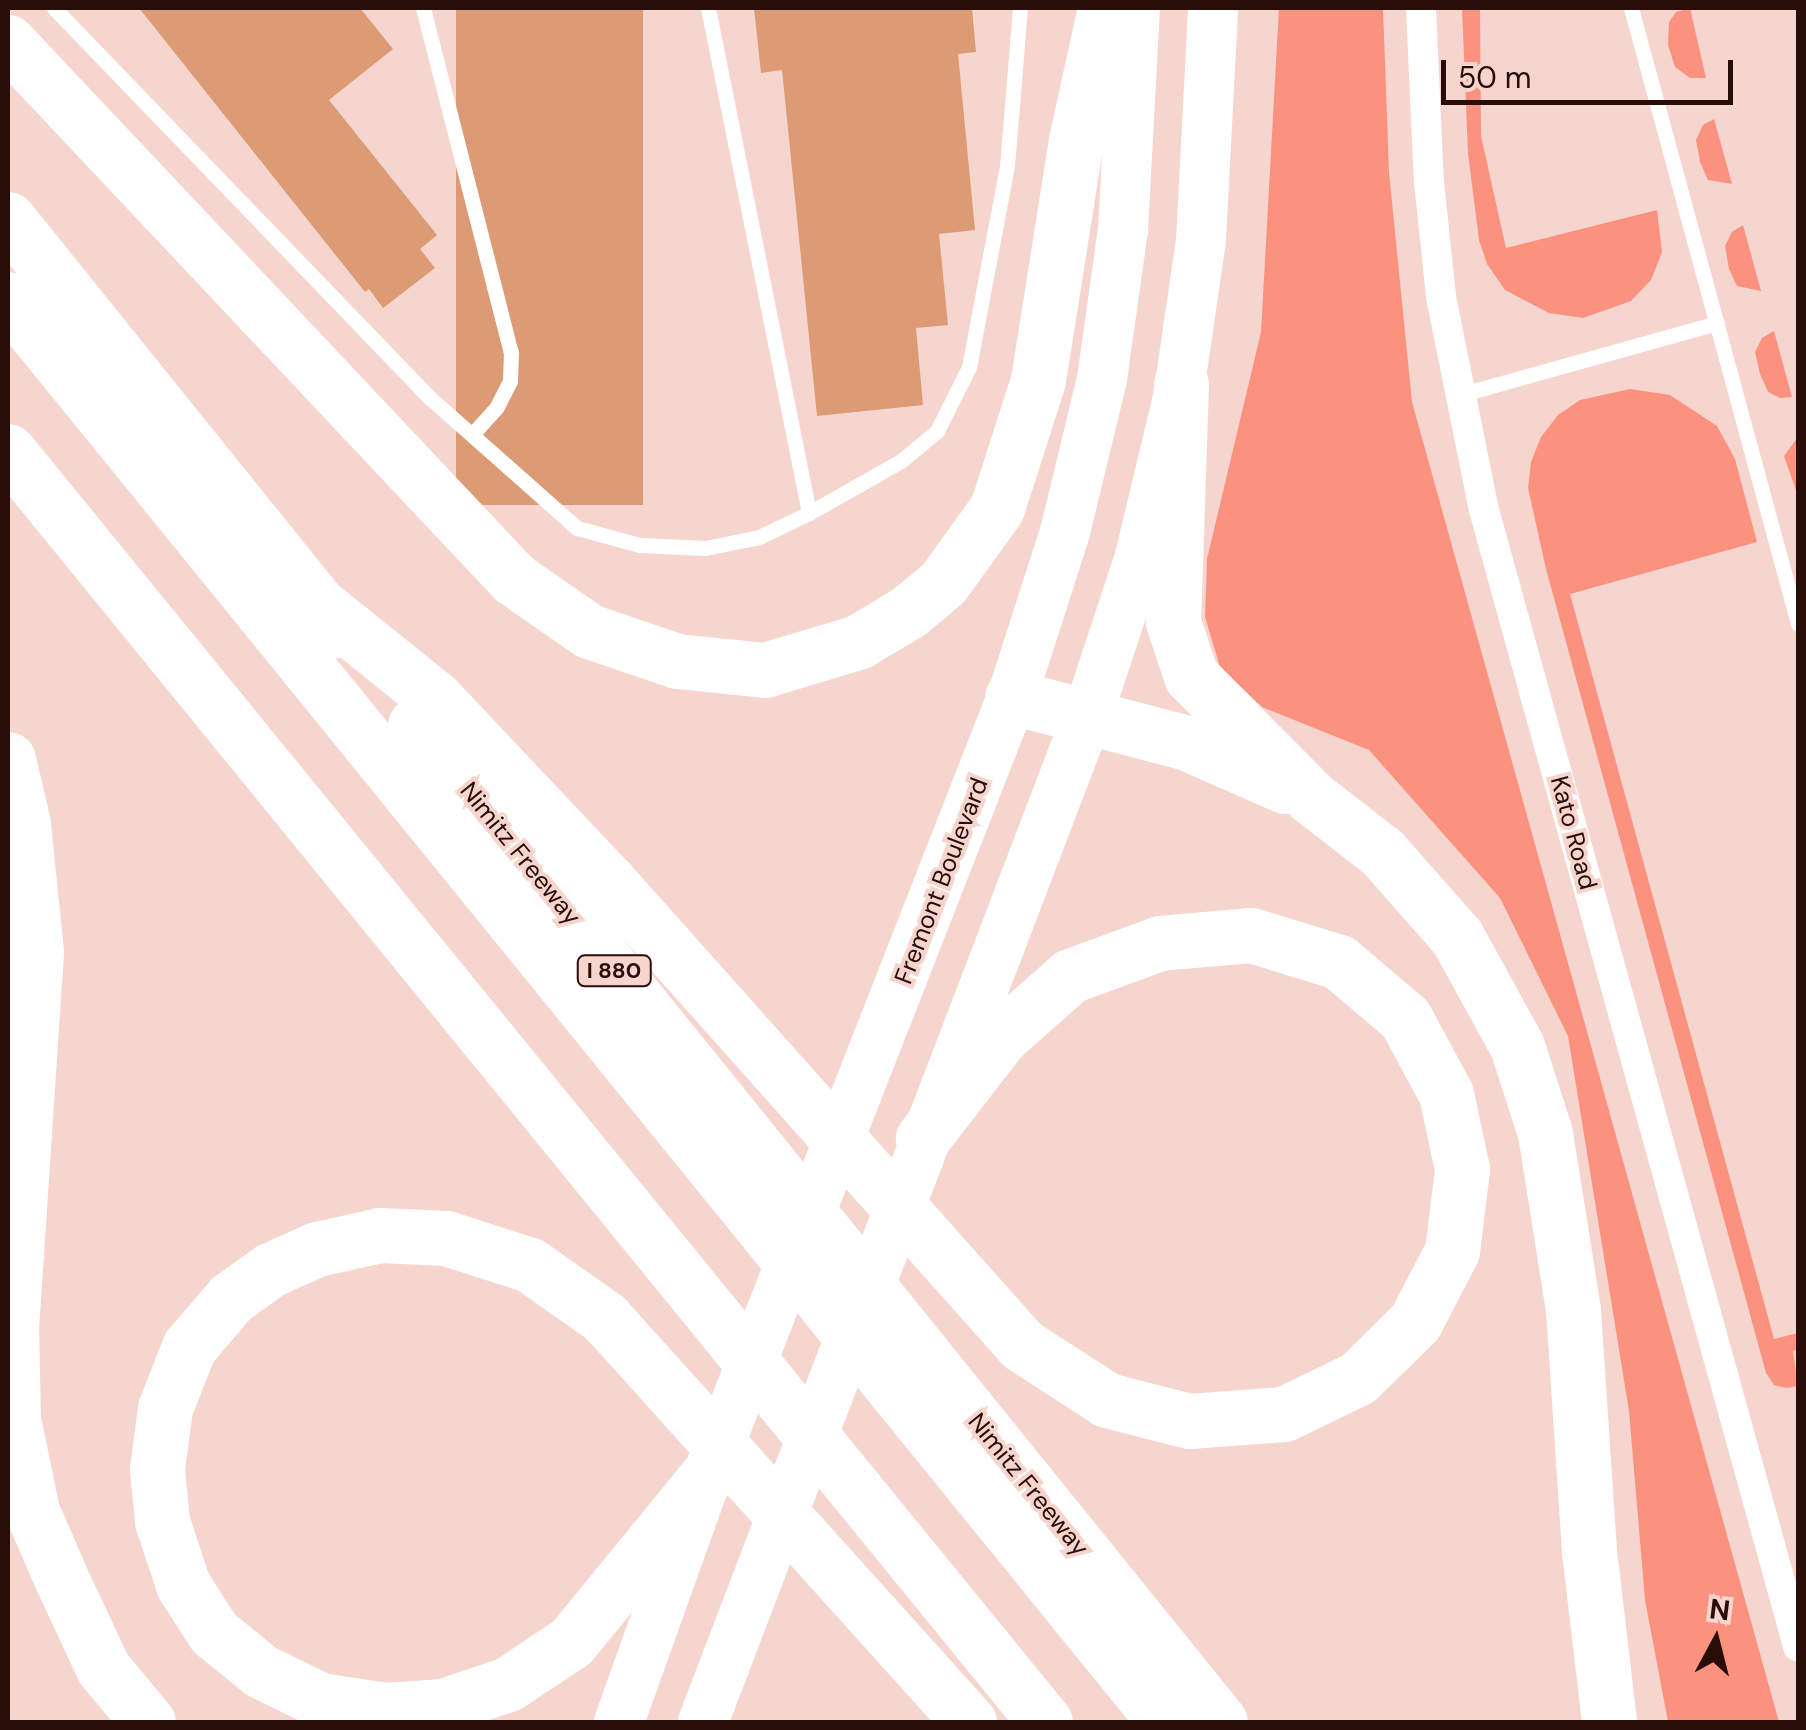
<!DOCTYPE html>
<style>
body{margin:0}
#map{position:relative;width:1806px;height:1730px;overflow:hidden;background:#f5d5ce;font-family:"DM Sans",sans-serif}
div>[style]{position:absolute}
.green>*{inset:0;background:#fb927f}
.building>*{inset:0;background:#dc9b75;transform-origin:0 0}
.lane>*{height:15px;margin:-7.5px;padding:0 7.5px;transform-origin:7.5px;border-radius:7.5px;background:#fff}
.street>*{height:30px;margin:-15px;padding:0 15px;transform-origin:15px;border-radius:15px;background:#fff}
.primary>*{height:50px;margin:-25px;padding:0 25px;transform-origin:25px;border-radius:25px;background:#fff}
.highway>*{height:55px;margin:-27.5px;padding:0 27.5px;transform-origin:27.5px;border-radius:27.5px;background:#fff}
span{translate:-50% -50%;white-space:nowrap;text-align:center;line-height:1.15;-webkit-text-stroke:8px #f5d5ce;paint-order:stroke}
.shield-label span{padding:2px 8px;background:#f5d5ce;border:2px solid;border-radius:8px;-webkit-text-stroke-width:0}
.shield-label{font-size:22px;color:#280d08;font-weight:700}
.street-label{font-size:25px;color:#280d08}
.frame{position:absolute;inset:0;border:10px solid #280d08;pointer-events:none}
.north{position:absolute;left:1666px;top:1590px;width:100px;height:100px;-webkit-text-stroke:8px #f5d5ce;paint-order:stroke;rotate:7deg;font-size:28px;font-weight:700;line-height:40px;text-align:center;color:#280d08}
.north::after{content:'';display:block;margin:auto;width:35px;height:45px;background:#280d08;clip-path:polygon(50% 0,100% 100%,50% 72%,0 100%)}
.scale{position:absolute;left:1441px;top:60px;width:292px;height:45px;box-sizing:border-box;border:5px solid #280d08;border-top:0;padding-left:12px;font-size:30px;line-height:35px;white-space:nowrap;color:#280d08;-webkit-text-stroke:8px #f5d5ce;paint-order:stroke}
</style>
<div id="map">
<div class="green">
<div style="clip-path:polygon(1279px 8px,1383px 8px,1389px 172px,1412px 402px,1779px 1722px,1668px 1722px,1645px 1600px,1629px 1411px,1568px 1036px,1500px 898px,1369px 750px,1262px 707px,1220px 667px,1205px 617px,1207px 559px,1261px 332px)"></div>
<div style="clip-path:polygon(1462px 8px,1480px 8px,1481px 136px,1506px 248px,1657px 210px,1662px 252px,1651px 280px,1631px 301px,1583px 318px,1549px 313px,1505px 290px,1487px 264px,1479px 240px,1468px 153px)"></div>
<div style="clip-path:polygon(1690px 8px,1706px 78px,1690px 78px,1675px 67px,1668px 45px,1669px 22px,1676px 12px)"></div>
<div style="clip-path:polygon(1714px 119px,1732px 184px,1708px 180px,1700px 162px,1696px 140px,1703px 125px)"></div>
<div style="clip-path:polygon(1743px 225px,1761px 291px,1737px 286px,1729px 269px,1725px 246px,1732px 232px)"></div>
<div style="clip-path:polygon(1774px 331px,1792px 397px,1780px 398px,1768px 392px,1760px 374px,1755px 352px,1762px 338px)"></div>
<div style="clip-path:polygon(1630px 389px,1670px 395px,1717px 426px,1735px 459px,1757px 542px,1570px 594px,1774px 1339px,1798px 1333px,1798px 1349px,1793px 1351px,1798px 1386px,1787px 1388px,1774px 1385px,1766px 1373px,1546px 569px,1528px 488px,1531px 462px,1541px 437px,1558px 415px,1580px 400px)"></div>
<div style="clip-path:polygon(1798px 437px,1798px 496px,1784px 456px)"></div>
</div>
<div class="building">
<div style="clip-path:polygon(139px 8px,360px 8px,393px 49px,329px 100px,437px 235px,420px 249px,435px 268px,383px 308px,369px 289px,365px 292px)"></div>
<div style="left:456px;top:8px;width:187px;height:497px"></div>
<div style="clip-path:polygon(754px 8px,972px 8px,976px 52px,958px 54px,975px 230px,939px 234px,948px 325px,916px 328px,923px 405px,817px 416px,782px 70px,761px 73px)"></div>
</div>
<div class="lane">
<div style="left:54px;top:8px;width:542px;rotate:46.05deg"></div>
<div style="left:430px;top:398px;width:196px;rotate:41.5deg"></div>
<div style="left:577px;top:528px;width:65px;rotate:15.1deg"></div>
<div style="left:640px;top:545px;width:65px;rotate:2.6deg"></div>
<div style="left:705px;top:548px;width:55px;rotate:-11.5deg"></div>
<div style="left:759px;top:537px;width:55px;rotate:-25.6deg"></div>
<div style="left:809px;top:513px;width:515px;rotate:-101.31deg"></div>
<div style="left:423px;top:8px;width:355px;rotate:75.7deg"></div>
<div style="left:511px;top:352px;width:29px;rotate:92deg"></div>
<div style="left:510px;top:381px;width:30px;rotate:117deg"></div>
<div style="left:496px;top:408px;width:36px;rotate:132deg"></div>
<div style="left:1631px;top:8px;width:638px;rotate:74.83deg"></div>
<div style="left:1459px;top:395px;width:268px;rotate:-15.6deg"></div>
<div style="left:809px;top:513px;width:106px;rotate:-29.5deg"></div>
<div style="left:901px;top:461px;width:47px;rotate:-39.8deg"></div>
<div style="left:937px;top:431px;width:72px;rotate:-63.4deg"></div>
<div style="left:969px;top:367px;width:205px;rotate:-79.3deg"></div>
<div style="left:1007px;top:166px;width:159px;rotate:-85.3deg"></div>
</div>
<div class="street">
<div style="left:1421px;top:8px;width:174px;rotate:87.4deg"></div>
<div style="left:1429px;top:182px;width:116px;rotate:84deg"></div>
<div style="left:1441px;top:297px;width:217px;rotate:78.6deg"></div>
<div style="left:1484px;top:510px;width:1179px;rotate:74.55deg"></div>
</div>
<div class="primary">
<div style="left:619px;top:1722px;width:261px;rotate:-70.3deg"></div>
<div style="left:707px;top:1476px;width:837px;rotate:-68.62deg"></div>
<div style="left:1012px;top:697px;width:173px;rotate:-72.2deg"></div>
<div style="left:1065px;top:532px;width:157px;rotate:-76.4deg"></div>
<div style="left:1102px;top:379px;width:150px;rotate:-82deg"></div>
<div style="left:1123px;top:230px;width:222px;rotate:-86.9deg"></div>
<div style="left:703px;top:1722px;width:1073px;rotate:-69.08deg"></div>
<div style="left:1086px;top:720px;width:169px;rotate:-71.7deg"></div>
<div style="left:1139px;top:560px;width:167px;rotate:-76.5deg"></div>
<div style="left:1178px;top:398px;width:160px;rotate:-81.7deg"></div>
<div style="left:1201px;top:240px;width:232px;rotate:-87deg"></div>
</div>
<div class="highway">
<div style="left:8px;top:42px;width:738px;rotate:46.7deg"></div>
<div style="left:514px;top:579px;width:91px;rotate:34.7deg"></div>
<div style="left:589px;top:631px;width:93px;rotate:18.8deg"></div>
<div style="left:677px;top:661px;width:88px;rotate:5.8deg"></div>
<div style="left:765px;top:670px;width:97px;rotate:-16.8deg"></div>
<div style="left:858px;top:642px;width:58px;rotate:-31deg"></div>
<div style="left:908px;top:612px;width:45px;rotate:-39.6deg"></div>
<div style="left:943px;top:583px;width:92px;rotate:-54.2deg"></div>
<div style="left:997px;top:508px;width:134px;rotate:-72.2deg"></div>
<div style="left:1038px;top:380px;width:243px;rotate:-81deg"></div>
<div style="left:1076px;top:140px;width:135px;rotate:-77.6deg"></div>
<div style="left:8px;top:219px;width:528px;rotate:51.15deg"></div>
<div style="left:8px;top:299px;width:1834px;rotate:50.89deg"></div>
<div style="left:1181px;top:384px;width:238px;rotate:91.9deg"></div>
<div style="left:1173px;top:622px;width:57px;rotate:71.6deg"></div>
<div style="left:1191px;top:676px;width:170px;rotate:45.2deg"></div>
<div style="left:1311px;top:797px;width:90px;rotate:37.8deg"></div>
<div style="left:1382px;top:852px;width:113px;rotate:48.6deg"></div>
<div style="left:1457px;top:937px;width:124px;rotate:61.2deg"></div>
<div style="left:1517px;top:1046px;width:91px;rotate:72.2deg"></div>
<div style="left:1545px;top:1133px;width:179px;rotate:81deg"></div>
<div style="left:1573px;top:1310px;width:242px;rotate:86.2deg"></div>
<div style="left:1589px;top:1551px;width:172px;rotate:83.3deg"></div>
<div style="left:8px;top:451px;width:1640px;rotate:50.79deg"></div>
<div style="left:318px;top:604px;width:150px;rotate:38.8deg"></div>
<div style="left:435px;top:698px;width:255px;rotate:46.6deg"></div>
<div style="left:610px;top:883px;width:619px;rotate:48.27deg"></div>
<div style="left:1022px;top:1345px;width:101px;rotate:32.9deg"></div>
<div style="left:1107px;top:1400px;width:85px;rotate:14.4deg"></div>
<div style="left:1189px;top:1421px;width:95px;rotate:-4.2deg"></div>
<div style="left:1284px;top:1414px;width:82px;rotate:-25.9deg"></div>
<div style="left:1358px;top:1378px;width:80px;rotate:-44.5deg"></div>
<div style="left:1415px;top:1322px;width:80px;rotate:-62.5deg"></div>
<div style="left:1452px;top:1251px;width:83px;rotate:-83deg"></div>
<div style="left:1462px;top:1169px;width:77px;rotate:-102deg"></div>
<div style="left:1446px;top:1094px;width:86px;rotate:-118.3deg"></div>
<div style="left:1405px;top:1018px;width:87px;rotate:-139.7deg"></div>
<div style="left:1339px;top:962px;width:92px;rotate:-162.9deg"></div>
<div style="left:1251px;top:935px;width:91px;rotate:175deg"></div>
<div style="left:1160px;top:943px;width:96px;rotate:159.9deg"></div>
<div style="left:1070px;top:976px;width:92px;rotate:138.5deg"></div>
<div style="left:1001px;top:1037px;width:128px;rotate:127.7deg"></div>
<div style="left:1012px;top:697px;width:181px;rotate:14.7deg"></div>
<div style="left:1187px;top:743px;width:107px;rotate:23.7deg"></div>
<div style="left:415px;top:725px;width:1281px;rotate:51.08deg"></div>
<div style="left:8px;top:759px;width:67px;rotate:77deg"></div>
<div style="left:23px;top:824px;width:129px;rotate:84.2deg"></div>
<div style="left:36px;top:952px;width:374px;rotate:93.8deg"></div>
<div style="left:11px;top:1325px;width:94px;rotate:88.8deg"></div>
<div style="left:13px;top:1419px;width:94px;rotate:78.3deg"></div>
<div style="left:32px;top:1511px;width:73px;rotate:66.6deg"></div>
<div style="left:61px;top:1578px;width:99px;rotate:65deg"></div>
<div style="left:103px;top:1668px;width:70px;rotate:50.2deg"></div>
<div style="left:707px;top:1476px;width:215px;rotate:129.3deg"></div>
<div style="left:571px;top:1642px;width:76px;rotate:146.3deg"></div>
<div style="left:508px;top:1684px;width:69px;rotate:161.3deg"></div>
<div style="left:443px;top:1706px;width:58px;rotate:176.1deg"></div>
<div style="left:385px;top:1710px;width:66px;rotate:-171.3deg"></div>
<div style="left:320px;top:1700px;width:66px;rotate:-153.8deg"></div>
<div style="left:261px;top:1671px;width:60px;rotate:-141deg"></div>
<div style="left:214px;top:1633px;width:57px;rotate:-122.9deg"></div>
<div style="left:183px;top:1585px;width:67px;rotate:-108.2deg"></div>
<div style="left:162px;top:1521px;width:52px;rotate:-95.5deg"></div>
<div style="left:157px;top:1469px;width:62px;rotate:-82.5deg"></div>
<div style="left:165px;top:1408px;width:66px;rotate:-68.5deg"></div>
<div style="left:189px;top:1347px;width:65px;rotate:-49.4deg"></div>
<div style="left:231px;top:1298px;width:48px;rotate:-35.7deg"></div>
<div style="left:270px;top:1270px;width:51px;rotate:-24.1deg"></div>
<div style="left:317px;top:1249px;width:65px;rotate:-12.5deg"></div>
<div style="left:380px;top:1235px;width:66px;rotate:2.6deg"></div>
<div style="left:446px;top:1238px;width:88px;rotate:17.8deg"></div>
<div style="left:530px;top:1265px;width:92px;rotate:35.2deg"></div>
<div style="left:605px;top:1318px;width:544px;rotate:47.98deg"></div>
</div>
<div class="shield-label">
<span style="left:614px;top:971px">I 880</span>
</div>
<div class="street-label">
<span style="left:1573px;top:833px;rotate:75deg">Kato Road</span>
<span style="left:520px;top:854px;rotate:51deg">Nimitz Freeway</span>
<span style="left:942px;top:881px;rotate:-69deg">Fremont Boulevard</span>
<span style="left:1028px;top:1485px;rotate:51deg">Nimitz Freeway</span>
</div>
<div class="frame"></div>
<div class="north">N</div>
<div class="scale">50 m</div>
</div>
